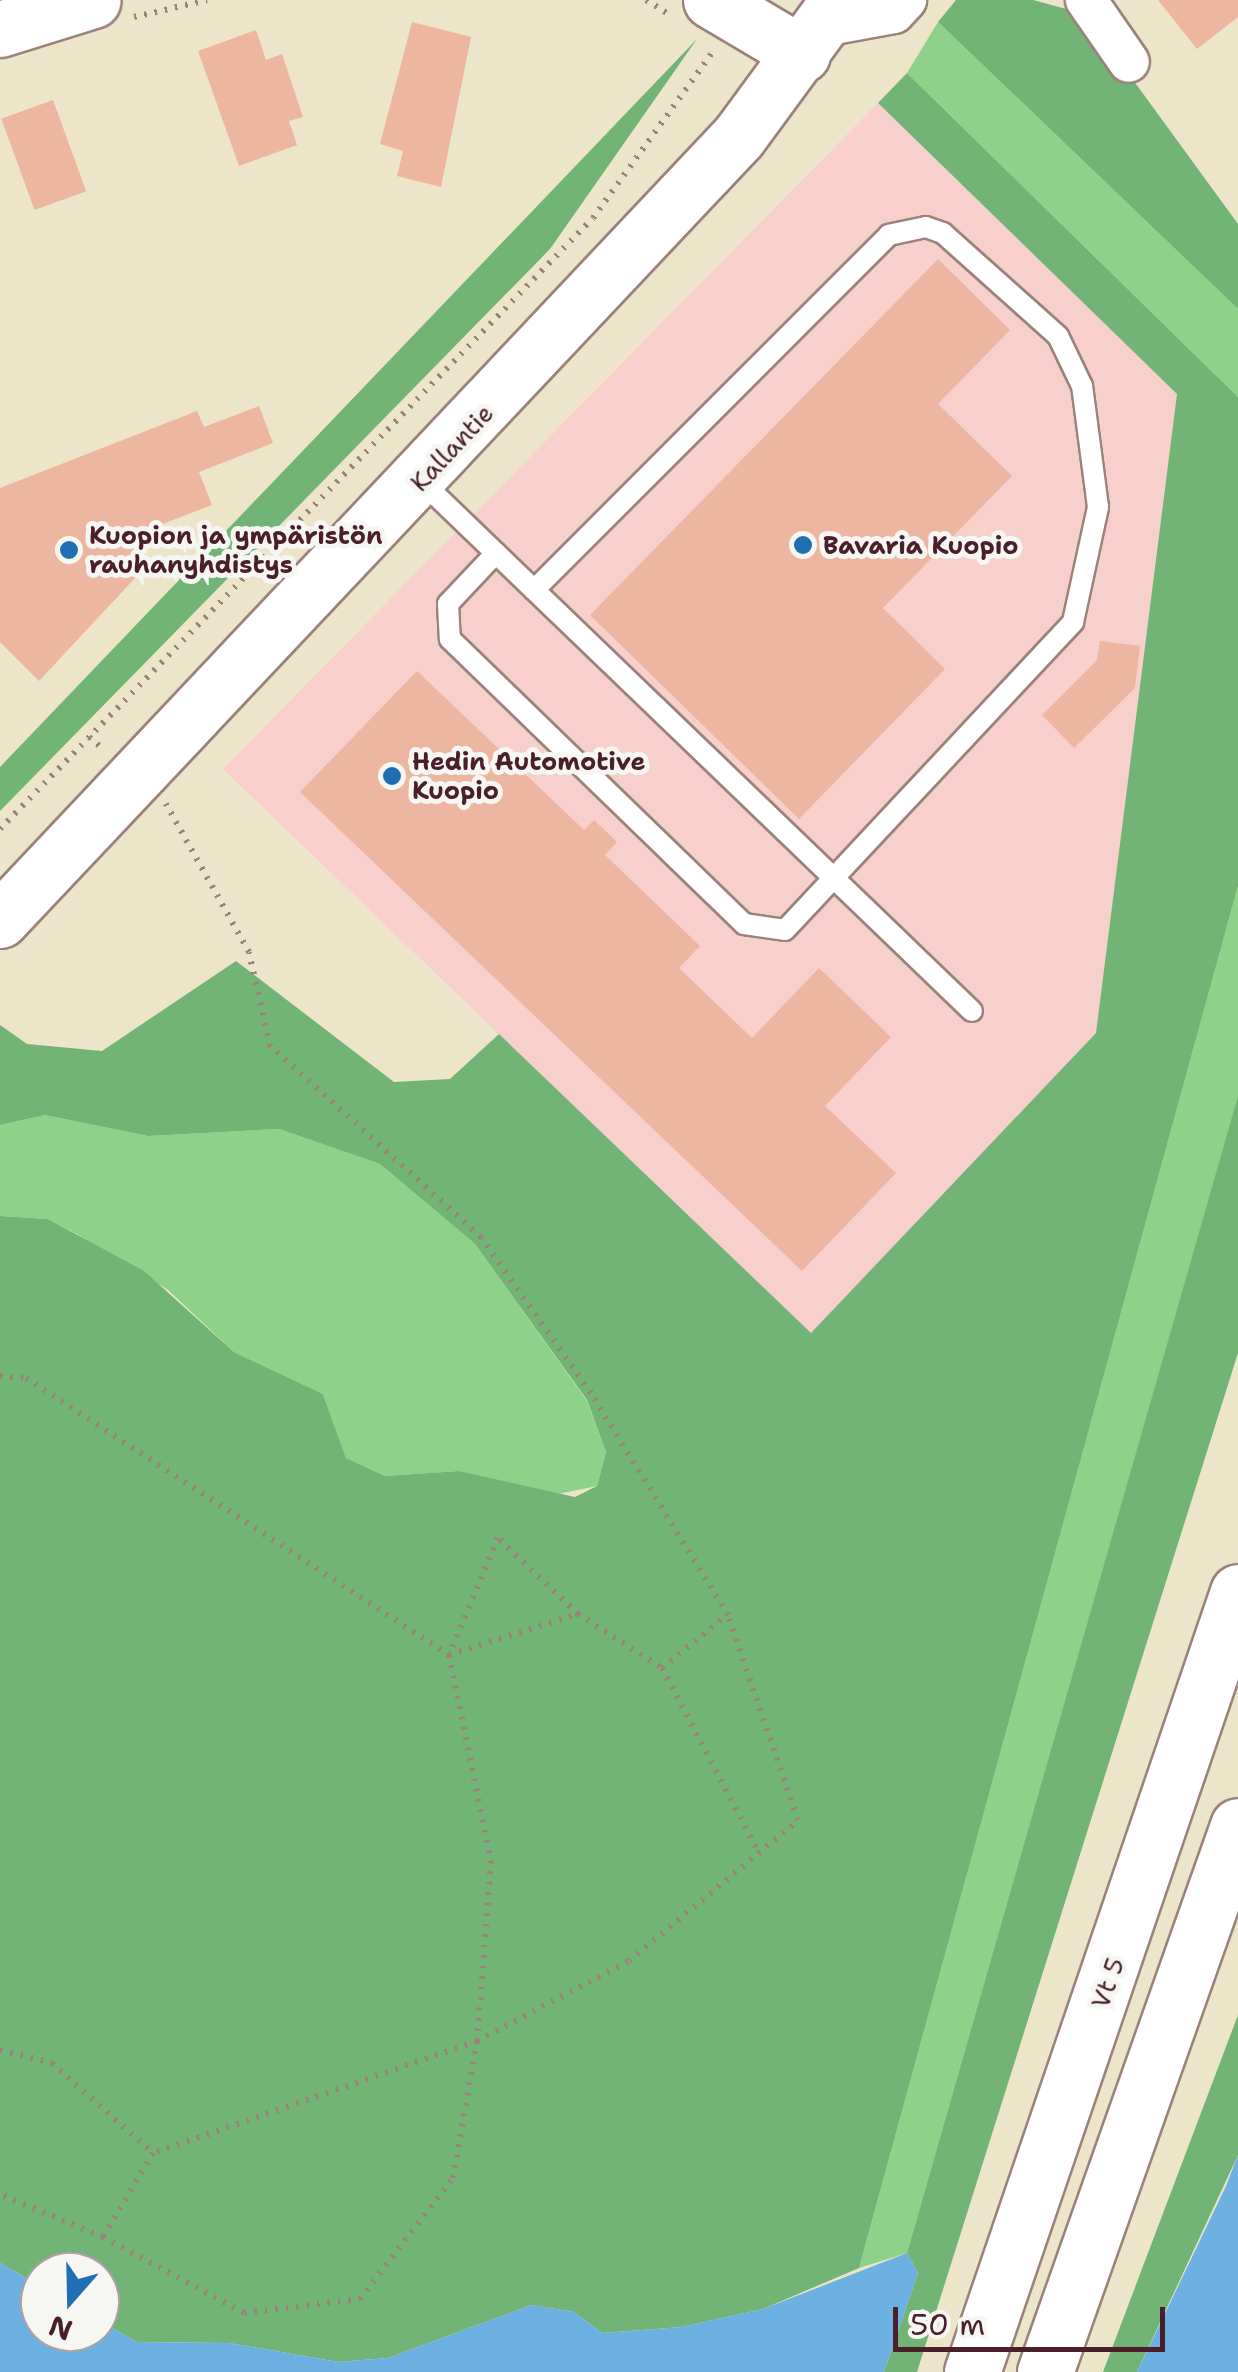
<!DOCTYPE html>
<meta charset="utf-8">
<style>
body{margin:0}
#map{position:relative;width:1238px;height:2372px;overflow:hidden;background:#ece5ca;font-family:"Shantell Sans",sans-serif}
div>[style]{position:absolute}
.built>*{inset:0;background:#f7d0cb}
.green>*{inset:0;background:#8ed18a}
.forest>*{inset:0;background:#72b376}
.water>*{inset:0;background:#6cb1e2}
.building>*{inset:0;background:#ecb6a0;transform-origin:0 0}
.path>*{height:6px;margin-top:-3px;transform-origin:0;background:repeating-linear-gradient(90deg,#9b827a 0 2.5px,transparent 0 10.5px)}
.roads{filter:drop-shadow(2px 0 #9b827a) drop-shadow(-2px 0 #9b827a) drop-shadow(0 2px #9b827a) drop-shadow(0 -2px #9b827a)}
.lane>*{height:20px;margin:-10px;padding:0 10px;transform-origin:10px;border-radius:10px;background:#fff}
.street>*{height:40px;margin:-20px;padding:0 20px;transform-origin:20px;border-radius:20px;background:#fff}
.secondary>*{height:55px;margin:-27.5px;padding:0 27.5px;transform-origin:27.5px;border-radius:27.5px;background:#fff}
.highway>*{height:55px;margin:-27.5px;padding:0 27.5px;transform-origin:27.5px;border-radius:27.5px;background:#fff}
.dots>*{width:28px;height:28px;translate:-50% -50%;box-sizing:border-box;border:5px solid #f6f6f2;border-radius:50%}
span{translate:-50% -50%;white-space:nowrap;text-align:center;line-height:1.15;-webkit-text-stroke:10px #f6f6f2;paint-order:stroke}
.street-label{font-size:25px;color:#4a1f2b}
.poi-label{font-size:25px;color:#4a1f2b;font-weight:700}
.left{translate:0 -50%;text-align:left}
.north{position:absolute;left:20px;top:2252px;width:100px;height:100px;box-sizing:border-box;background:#f6f6f2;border:2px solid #b1a0a2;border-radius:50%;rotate:200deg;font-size:28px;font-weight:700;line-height:40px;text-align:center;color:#4a1f2b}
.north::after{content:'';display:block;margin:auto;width:35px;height:45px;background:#1f6fb2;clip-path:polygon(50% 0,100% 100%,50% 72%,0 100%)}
.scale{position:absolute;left:893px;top:2307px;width:272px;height:45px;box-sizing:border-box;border:5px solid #4a1f2b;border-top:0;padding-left:12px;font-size:30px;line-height:35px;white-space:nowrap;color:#4a1f2b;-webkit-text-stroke:8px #f6f6f2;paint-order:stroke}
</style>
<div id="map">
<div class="built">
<div style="clip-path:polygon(878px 103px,1177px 394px,1096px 1033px,811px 1334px,223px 769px)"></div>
</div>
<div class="green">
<div style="clip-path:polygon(938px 22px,1238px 309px,1238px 397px,907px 73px)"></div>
<div style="clip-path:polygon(1238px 886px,1238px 1098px,907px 2253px,859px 2268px)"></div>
<div style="clip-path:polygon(45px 1115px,148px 1136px,279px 1129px,380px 1164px,475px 1244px,587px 1401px,606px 1452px,597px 1486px,548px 1496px,459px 1471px,385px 1476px,346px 1458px,323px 1394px,234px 1352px,168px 1290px,77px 1234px,48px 1219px,0 1216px,0 1125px)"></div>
</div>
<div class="forest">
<div style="clip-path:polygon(956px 0,1033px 0,1085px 14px,1238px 224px,1238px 309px,938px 22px)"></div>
<div style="clip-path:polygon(697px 39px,550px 249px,0 811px,0 767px)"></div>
<div style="clip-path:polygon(907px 73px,1238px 397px,1238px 886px,859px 2268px,763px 2309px,682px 2327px,602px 2333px,574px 2312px,532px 2305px,388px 2358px,338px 2362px,229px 2343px,137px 2342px,100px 2321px,100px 2272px,40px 2272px,40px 2286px,0 2263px,0 1216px,48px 1219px,144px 1271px,234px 1352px,323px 1394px,346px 1458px,385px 1476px,459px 1471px,575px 1497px,597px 1486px,606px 1452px,587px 1400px,475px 1244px,380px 1164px,279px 1129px,148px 1136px,45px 1115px,0 1125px,0 1025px,27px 1044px,102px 1051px,236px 961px,394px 1082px,450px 1079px,499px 1034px,811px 1333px,1096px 1033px,1177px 394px,878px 103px)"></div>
<div style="clip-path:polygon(1238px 1096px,1238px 1353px,917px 2372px,884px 2372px,918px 2273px,907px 2253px)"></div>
<div style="clip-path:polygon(1238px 2015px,1238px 2155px,1137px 2372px,1103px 2372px)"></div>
</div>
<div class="water">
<div style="clip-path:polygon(1238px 2155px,1238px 2372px,1137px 2372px,1226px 2186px)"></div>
<div style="clip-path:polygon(907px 2253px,918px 2273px,884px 2372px,0 2372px,0 2263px,40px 2286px,40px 2332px,100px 2332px,100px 2321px,137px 2342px,229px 2343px,338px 2362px,388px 2358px,532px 2305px,574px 2312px,602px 2333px,682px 2327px,763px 2309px)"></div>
</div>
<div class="building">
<div style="clip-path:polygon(1158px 0,1238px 0,1238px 17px,1197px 49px)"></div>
<div style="clip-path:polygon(412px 22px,471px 37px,441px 187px,397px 176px,403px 151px,380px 144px)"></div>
<div style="clip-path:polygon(256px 30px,266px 60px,282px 54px,303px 117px,289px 121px,297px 145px,239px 166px,198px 51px)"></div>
<div style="left:53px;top:100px;width:97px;height:55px;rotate:70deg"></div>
<div style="clip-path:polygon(938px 259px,1010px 330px,938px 404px,1012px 476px,883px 608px,945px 669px,799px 819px,590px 615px)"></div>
<div style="clip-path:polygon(259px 406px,273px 443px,199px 472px,212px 505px,126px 538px,150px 562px,39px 681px,0 642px,0 488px,197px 411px,204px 427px)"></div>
<div style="clip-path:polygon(1100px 641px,1140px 646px,1135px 688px,1074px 748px,1042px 715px,1097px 660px)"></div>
<div style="clip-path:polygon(417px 671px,584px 830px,594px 820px,617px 842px,605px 855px,700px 946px,679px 968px,752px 1038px,819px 968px,891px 1037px,825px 1106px,896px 1173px,802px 1271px,300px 792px)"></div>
</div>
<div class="path">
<div style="left:646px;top:0;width:28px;rotate:32deg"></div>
<div style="left:134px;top:17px;width:75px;rotate:-13.1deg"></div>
<div style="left:89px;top:737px;width:18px;rotate:41deg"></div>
<div style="left:0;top:829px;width:851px;rotate:-45.86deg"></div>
<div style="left:593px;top:218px;width:207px;rotate:-54.2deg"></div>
<div style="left:0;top:1376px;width:26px;rotate:4deg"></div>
<div style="left:26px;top:1378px;width:506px;rotate:33.22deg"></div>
<div style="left:449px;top:1655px;width:210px;rotate:78.5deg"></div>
<div style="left:491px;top:1861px;width:181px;rotate:94.4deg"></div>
<div style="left:477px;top:2041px;width:343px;rotate:160.9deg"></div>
<div style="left:153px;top:2153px;width:98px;rotate:120.8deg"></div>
<div style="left:103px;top:2237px;width:112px;rotate:-157.3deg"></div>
<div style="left:578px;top:1614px;width:110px;rotate:-136.5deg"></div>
<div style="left:498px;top:1538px;width:127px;rotate:112.7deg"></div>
<div style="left:449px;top:1655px;width:135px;rotate:-17.6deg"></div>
<div style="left:578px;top:1614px;width:100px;rotate:32.7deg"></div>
<div style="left:662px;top:1668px;width:209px;rotate:62.3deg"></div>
<div style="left:662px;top:1668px;width:84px;rotate:-39.2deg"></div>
<div style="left:0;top:2050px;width:54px;rotate:14deg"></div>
<div style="left:52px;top:2063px;width:135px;rotate:41.7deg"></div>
<div style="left:103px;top:2237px;width:160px;rotate:28.3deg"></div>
<div style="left:244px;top:2313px;width:117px;rotate:-6.9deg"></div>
<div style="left:360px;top:2299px;width:153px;rotate:-52.5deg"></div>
<div style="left:453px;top:2178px;width:139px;rotate:-80.1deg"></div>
<div style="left:477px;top:2041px;width:172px;rotate:-27.8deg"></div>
<div style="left:629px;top:1961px;width:220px;rotate:-39.8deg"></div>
<div style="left:798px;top:1820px;width:217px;rotate:-108.9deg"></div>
<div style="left:728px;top:1615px;width:261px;rotate:-121.7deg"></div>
<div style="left:591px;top:1393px;width:191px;rotate:-125.2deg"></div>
<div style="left:481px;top:1237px;width:285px;rotate:-137.8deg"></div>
<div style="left:270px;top:1046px;width:96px;rotate:-102.6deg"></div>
<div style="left:249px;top:952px;width:170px;rotate:-119.3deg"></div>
</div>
<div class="roads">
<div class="lane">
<div style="left:422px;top:482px;width:763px;rotate:43.89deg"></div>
<div style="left:496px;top:553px;width:70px;rotate:133.3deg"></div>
<div style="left:448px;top:604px;width:35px;rotate:87deg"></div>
<div style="left:450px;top:639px;width:409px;rotate:44.1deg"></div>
<div style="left:744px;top:924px;width:41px;rotate:8.3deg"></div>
<div style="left:785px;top:930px;width:422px;rotate:-46.9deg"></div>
<div style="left:1073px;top:622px;width:118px;rotate:-77.7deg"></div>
<div style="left:1098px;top:507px;width:122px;rotate:-97.5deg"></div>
<div style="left:1082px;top:386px;width:55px;rotate:-115.6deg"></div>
<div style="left:1058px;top:336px;width:154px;rotate:-138.2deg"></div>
<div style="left:943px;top:233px;width:18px;rotate:-161deg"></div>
<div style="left:926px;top:227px;width:38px;rotate:168deg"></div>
<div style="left:889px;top:235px;width:502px;rotate:135deg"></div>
</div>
<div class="street">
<div style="left:1086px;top:0;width:75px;rotate:55.3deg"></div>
<div style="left:823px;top:26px;width:72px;rotate:-10.4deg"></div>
<div style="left:894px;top:13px;width:18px;rotate:-47deg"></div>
</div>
<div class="secondary">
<div style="left:711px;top:0;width:106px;rotate:30.7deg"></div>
<div style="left:0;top:29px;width:97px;rotate:-17.3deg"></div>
<div style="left:0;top:920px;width:1077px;rotate:-46.69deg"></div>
<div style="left:739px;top:136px;width:169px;rotate:-53.7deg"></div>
</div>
<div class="highway">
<div style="left:972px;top:2372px;width:824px;rotate:-71.17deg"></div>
<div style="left:1045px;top:2372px;width:579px;rotate:-70.53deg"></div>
</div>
</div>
<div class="dots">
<div style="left:803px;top:545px;background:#1f6fb2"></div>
<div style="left:69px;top:550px;background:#1f6fb2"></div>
<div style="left:392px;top:776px;background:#1f6fb2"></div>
</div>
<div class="street-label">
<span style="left:452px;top:448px;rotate:-47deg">Kallantie</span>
<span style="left:1108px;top:1983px;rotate:-71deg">Vt 5</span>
</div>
<div class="poi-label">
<span class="left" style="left:89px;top:550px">Kuopion ja ympäristön<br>rauhanyhdistys</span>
<span class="left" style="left:823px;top:545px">Bavaria Kuopio</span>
<span class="left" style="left:412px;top:776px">Hedin Automotive<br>Kuopio</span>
</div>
<div class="north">N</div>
<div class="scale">50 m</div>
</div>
